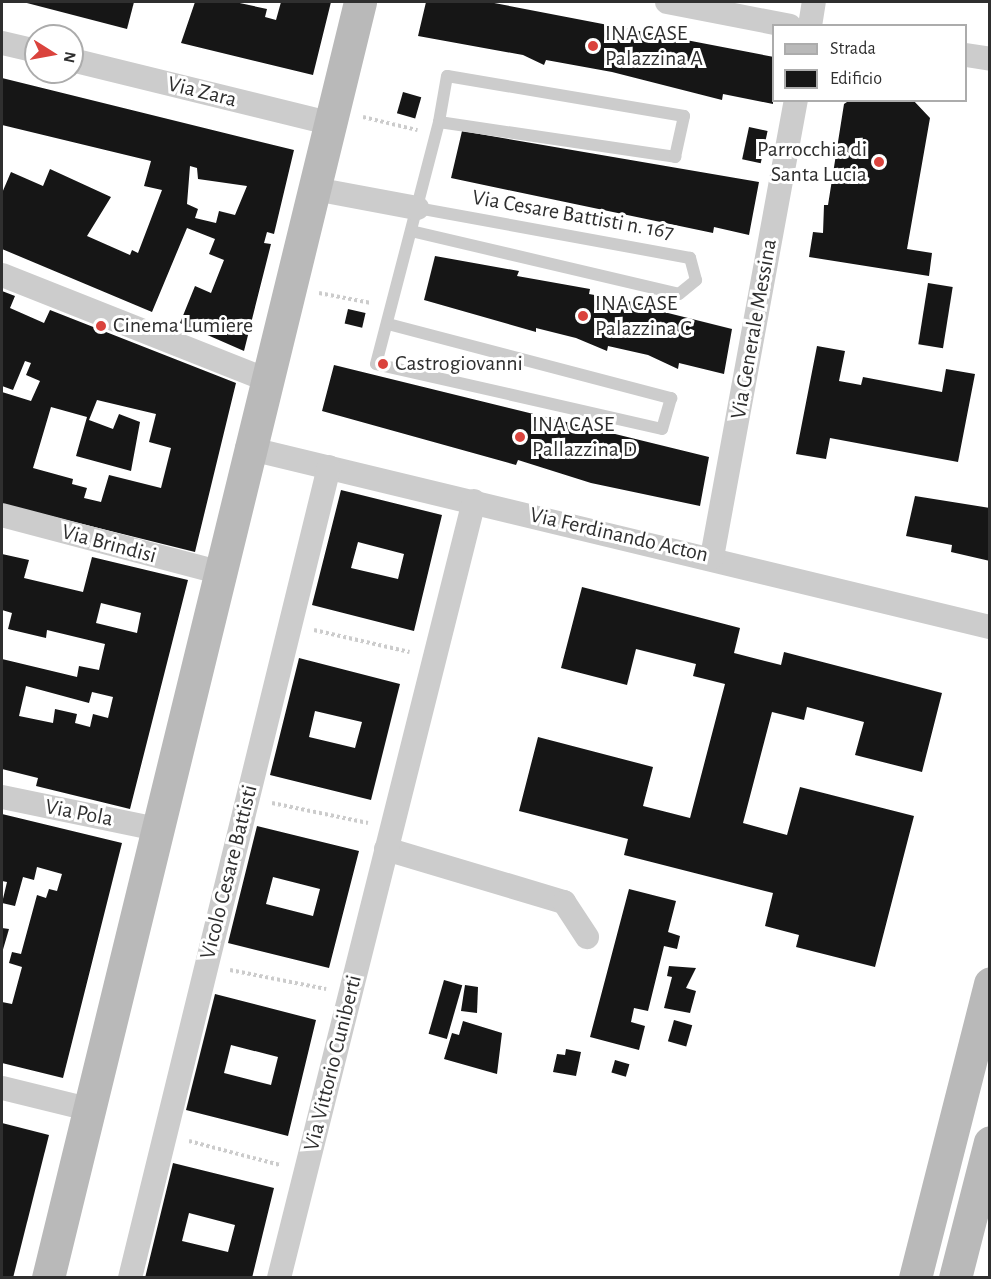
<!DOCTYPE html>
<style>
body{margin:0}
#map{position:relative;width:991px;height:1279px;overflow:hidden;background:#fff;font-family:"Alegreya Sans",sans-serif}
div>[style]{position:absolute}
.building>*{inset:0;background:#161616;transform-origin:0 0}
.path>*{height:4px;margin-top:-2px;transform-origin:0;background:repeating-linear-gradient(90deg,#ccc 0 3px,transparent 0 6px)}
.lane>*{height:12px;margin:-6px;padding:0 6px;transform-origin:6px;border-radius:6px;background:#ccc}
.street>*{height:24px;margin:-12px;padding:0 12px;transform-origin:12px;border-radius:12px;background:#ccc}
.secondary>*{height:33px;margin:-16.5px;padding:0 16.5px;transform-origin:16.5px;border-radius:16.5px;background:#b9b9b9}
.dots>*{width:16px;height:16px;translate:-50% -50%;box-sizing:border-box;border:3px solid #fff;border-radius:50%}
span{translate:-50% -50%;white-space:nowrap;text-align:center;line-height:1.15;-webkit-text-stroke:6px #fff;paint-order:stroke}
.poi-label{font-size:22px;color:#2f2f2f}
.left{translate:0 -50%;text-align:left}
.right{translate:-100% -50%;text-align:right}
.street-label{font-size:22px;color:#2f2f2f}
.frame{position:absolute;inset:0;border:3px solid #2f2f2f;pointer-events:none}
.legend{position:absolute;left:772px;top:24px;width:195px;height:78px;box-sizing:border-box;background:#fff;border:2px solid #acacac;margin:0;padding:8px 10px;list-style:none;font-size:18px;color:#2f2f2f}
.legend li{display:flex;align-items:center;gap:12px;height:30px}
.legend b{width:30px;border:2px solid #acacac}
.north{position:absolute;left:24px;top:24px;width:60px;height:60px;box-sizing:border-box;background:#fff;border:2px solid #acacac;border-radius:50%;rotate:101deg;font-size:16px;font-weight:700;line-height:24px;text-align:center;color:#2f2f2f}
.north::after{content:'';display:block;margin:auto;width:21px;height:27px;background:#da433d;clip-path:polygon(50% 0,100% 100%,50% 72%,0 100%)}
</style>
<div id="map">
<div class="building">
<div style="clip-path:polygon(23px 2px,134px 2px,127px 29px)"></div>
<div style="clip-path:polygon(195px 2px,235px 2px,267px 9px,265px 17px,276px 20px,281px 2px,331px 2px,313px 75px,181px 43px)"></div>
<div style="clip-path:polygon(426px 2px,489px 2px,774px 57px,773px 104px,723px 94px,722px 100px,612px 72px,546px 60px,544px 65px,523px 55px,418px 36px)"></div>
<div style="clip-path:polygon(evenodd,2px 78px,294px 150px,274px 234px,267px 232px,264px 243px,271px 244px,244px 351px,180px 323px,195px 286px,211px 293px,224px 260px,209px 254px,215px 239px,187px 228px,152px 312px,2px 249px,2px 193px,11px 172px,43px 186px,50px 169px,111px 197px,87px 236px,130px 255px,132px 250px,138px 253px,162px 190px,144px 186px,151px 161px,2px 125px,2px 78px,190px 166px,197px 168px,198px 179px,247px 186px,235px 215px,219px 211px,216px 223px,195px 218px,198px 209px,187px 204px,190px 166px)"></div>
<div style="left:403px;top:92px;width:19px;height:22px;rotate:16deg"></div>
<div style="clip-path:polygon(850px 100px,913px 100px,930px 118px,907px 249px,932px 253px,929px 276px,809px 257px,813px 232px,823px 233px,824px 205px,828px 205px,844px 104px)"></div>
<div style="left:749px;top:127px;width:19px;height:33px;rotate:12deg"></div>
<div style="clip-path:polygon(462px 131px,759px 182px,749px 235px,714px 227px,713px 233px,451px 178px)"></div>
<div style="clip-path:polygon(435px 256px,519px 271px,517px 276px,590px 289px,589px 294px,660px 307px,660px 311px,732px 329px,724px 374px,679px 363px,678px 369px,648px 355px,608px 346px,607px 351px,576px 338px,536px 328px,536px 332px,424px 300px)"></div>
<div style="left:928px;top:283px;width:25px;height:62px;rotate:9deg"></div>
<div style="clip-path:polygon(evenodd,2px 291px,15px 296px,10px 308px,44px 323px,50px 310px,236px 383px,195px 552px,2px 504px,2px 392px,31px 401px,40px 381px,26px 375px,31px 363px,25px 361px,13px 390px,2px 386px,2px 291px,97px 400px,156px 414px,149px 442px,171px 448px,161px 488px,109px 475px,101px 502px,84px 498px,87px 488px,72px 484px,73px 479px,33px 468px,51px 407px,87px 417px,76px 456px,131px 471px,140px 422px,119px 414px,113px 429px,89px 420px,97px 400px)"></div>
<div style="left:348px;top:309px;width:18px;height:15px;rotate:13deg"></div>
<div style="clip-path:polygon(817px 346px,845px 351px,839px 381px,861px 385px,863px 377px,942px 392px,946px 369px,975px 374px,958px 462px,830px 438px,826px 459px,796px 454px)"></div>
<div style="clip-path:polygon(334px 365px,709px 457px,700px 506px,591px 483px,518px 460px,516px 465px,322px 411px)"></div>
<div style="clip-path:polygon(evenodd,341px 490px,442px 515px,414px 631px,312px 605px,341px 490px,358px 542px,404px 554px,398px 579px,351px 568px,358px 542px)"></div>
<div style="clip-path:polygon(915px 496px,990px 508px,990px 561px,951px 552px,952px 545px,906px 536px)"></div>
<div style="clip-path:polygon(evenodd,2px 554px,29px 560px,24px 578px,83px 592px,92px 557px,188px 580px,130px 809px,36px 786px,38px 778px,2px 769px,2px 659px,77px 677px,79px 666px,99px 670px,105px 644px,47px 630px,46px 638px,8px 629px,12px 613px,2px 610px,2px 554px,101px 603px,141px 613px,137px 633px,96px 623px,101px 603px,2px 554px,26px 686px,89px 703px,92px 692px,113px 697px,108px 718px,93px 714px,90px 727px,75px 723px,77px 714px,55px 709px,53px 723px,19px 716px,26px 686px)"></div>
<div style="clip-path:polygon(582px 587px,740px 628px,734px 653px,781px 665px,784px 652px,942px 693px,922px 772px,855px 755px,864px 722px,807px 707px,804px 720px,772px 712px,743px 823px,787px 835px,800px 787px,914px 816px,875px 967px,796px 947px,799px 935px,765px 926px,773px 893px,624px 855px,628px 839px,519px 811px,538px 737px,653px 767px,643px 806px,690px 818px,725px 684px,693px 676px,696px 664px,636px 649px,627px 685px,561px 668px)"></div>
<div style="clip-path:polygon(evenodd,299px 658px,400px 684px,371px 800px,270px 775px,299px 658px,315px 711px,362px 722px,355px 748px,309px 737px,315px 711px)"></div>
<div style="clip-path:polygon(2px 814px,122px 843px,63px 1078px,2px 1063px,2px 1002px,12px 1004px,22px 967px,9px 963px,12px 952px,21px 954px,37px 895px,46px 898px,49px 889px,57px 891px,62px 874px,37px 867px,34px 880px,23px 877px,15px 906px,2px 903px,7px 882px,2px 881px)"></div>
<div style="clip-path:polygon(evenodd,257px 826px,359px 851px,329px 968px,228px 943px,257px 826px,273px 877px,320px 889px,313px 916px,266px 904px,273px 877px)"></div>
<div style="clip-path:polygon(629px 889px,676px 901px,668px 932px,680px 936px,677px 949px,664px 946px,648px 1011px,634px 1008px,631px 1022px,645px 1026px,639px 1050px,590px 1037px)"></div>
<div style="clip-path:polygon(2px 928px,9px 929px,2px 953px)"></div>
<div style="clip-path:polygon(669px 966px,696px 968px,686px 988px,696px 991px,690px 1013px,664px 1008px,672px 977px,667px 976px)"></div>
<div style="left:444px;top:980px;width:19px;height:56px;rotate:16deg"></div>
<div style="clip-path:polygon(465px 985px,478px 987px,477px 1013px,461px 1011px)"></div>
<div style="clip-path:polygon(evenodd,215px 994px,316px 1020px,288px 1136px,186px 1110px,215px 994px,231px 1045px,278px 1057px,271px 1085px,224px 1073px,231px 1045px)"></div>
<div style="left:674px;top:1020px;width:19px;height:22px;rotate:16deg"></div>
<div style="clip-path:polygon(463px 1021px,502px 1033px,497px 1074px,444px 1059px,452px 1033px,459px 1035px)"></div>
<div style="clip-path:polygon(566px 1049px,581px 1052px,576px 1076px,553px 1072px,557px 1054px,565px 1055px)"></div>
<div style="left:615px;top:1060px;width:15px;height:13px;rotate:16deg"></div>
<div style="clip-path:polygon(2px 1123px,49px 1135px,13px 1278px,2px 1278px)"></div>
<div style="clip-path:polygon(evenodd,173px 1163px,274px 1188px,252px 1278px,145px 1278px,173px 1163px,189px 1213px,235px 1225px,228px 1252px,182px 1241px,189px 1213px)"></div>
</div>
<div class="path">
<div style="left:363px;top:117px;width:56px;rotate:13.5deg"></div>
<div style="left:319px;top:293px;width:53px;rotate:10.9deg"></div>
<div style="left:314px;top:630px;width:98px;rotate:13deg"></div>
<div style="left:272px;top:803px;width:98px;rotate:11.8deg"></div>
<div style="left:230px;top:970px;width:98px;rotate:11.2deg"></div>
<div style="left:189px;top:1141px;width:94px;rotate:14.8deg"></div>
</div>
<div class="lane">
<div style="left:411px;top:231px;width:275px;rotate:13.2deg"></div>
<div style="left:679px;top:294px;width:22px;rotate:-39deg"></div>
<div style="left:696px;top:280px;width:23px;rotate:-105deg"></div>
<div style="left:690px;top:258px;width:278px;rotate:-169.6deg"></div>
<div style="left:388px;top:324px;width:293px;rotate:14.7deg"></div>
<div style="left:671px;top:398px;width:32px;rotate:106deg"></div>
<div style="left:662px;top:429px;width:293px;rotate:-167.2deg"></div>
<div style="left:376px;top:364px;width:250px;rotate:-75.4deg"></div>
<div style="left:439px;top:122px;width:239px;rotate:8.4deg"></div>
<div style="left:675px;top:157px;width:42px;rotate:-77.6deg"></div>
<div style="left:684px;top:116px;width:240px;rotate:-170.4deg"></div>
<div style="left:447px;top:76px;width:47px;rotate:99.9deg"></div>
</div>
<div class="street">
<div style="left:667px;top:2px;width:125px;rotate:11deg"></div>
<div style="left:810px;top:26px;width:24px;rotate:-81deg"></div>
<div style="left:2px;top:43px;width:35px;rotate:13deg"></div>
<div style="left:966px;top:55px;width:24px;rotate:9deg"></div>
<div style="left:72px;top:60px;width:268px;rotate:13.8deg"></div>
<div style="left:315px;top:189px;width:104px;rotate:10.6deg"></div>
<div style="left:2px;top:275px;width:283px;rotate:21.6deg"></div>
<div style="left:247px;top:448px;width:764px;rotate:13.55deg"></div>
<div style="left:2px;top:515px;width:222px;rotate:14.8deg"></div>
<div style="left:712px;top:557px;width:465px;rotate:-79.6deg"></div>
<div style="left:2px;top:797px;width:158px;rotate:11.7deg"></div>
<div style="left:386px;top:849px;width:186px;rotate:16.6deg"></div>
<div style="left:564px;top:902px;width:42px;rotate:56.7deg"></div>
<div style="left:2px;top:1088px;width:89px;rotate:13.7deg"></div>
<div style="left:130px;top:1278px;width:835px;rotate:-76.21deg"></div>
<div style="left:279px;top:1278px;width:801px;rotate:-75.91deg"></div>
</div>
<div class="secondary">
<div style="left:48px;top:1278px;width:1314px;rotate:-76.26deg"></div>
<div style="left:915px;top:1278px;width:304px;rotate:-75.7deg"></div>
<div style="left:955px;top:1278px;width:140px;rotate:-75.6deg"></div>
</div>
<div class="dots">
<div style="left:593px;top:46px;background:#da433d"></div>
<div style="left:879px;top:162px;background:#da433d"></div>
<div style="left:583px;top:316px;background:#da433d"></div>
<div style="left:101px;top:326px;background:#da433d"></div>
<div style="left:383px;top:364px;background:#da433d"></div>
<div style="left:520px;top:437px;background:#da433d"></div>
</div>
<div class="poi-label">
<span class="left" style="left:605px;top:46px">INA CASE<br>Palazzina A</span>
<span class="right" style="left:867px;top:162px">Parrocchia di<br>Santa Lucia</span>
<span class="left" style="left:595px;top:316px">INA CASE<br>Palazzina C</span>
<span class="left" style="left:113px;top:326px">Cinema Lumiere</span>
<span class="left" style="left:395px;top:364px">Castrogiovanni</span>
<span class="left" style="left:532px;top:437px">INA CASE<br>Pallazzina D</span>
</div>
<div class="street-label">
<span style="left:202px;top:92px;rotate:14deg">Via Zara</span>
<span style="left:573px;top:215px;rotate:10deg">Via Cesare Battisti n. 167</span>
<span style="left:754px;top:329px;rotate:-80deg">Via Generale Messina</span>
<span style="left:619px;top:535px;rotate:13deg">Via Ferdinando Acton</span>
<span style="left:109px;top:544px;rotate:15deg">Via Brindisi</span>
<span style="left:79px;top:813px;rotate:11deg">Via Pola</span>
<span style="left:229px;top:872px;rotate:-76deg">Vicolo Cesare Battisti</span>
<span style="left:333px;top:1063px;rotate:-76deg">Via Vittorio Cuniberti</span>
</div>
<div class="frame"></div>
<ul class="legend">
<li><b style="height:8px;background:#b9b9b9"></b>Strada</li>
<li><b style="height:16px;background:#161616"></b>Edificio</li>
</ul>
<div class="north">N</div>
</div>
